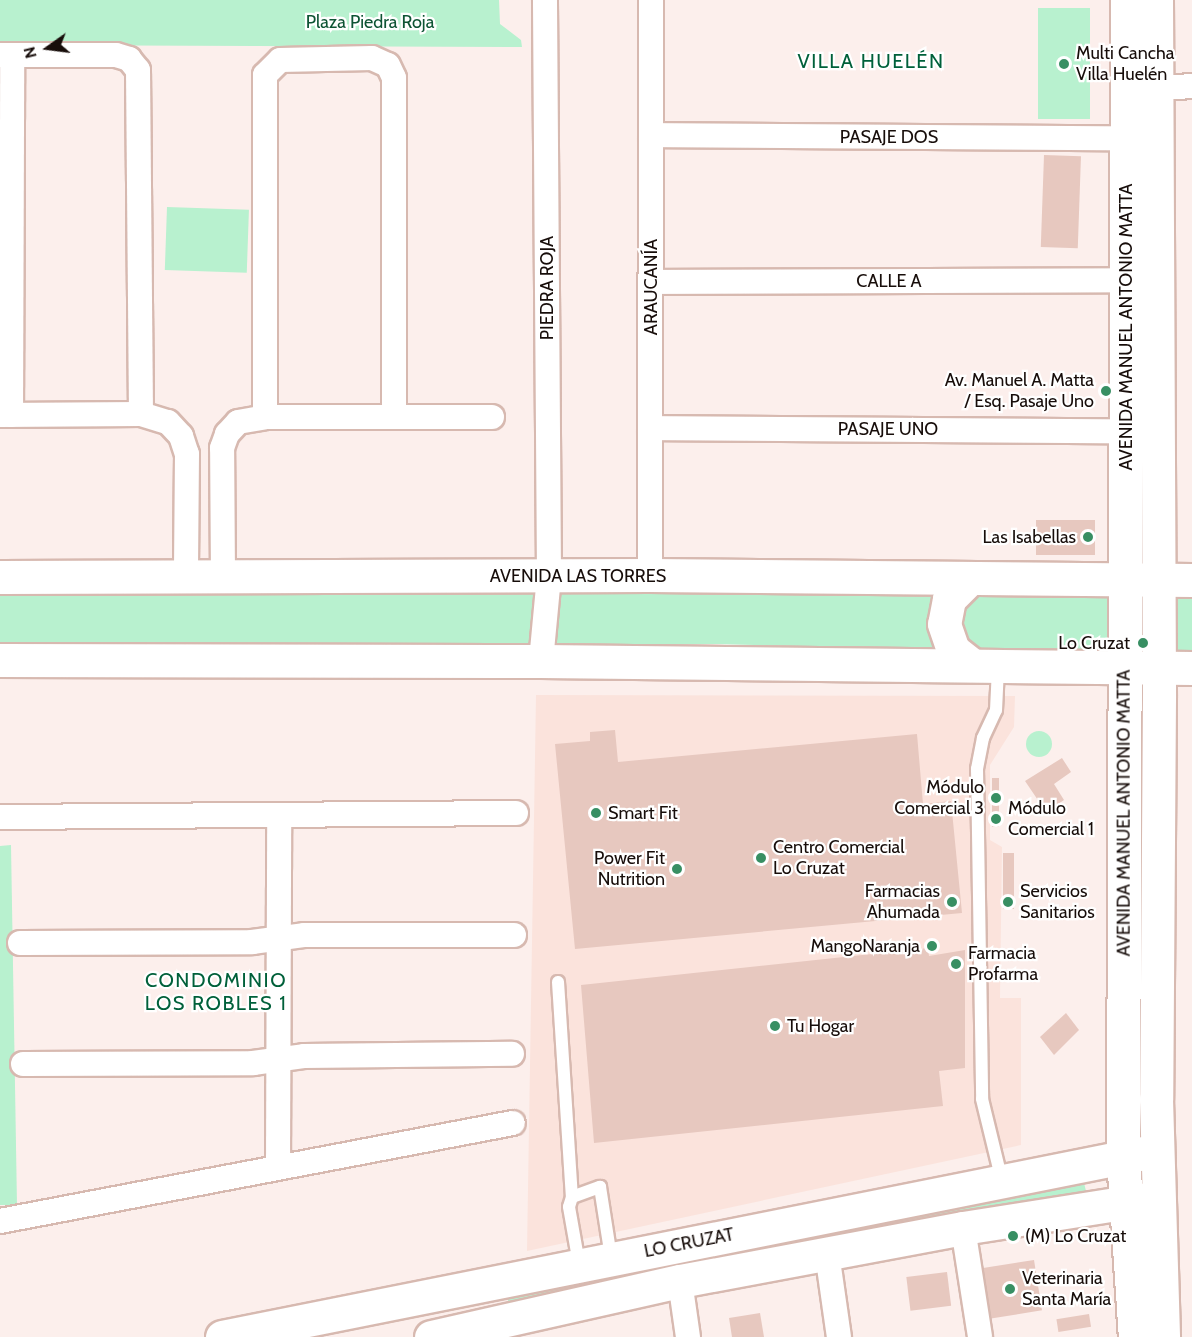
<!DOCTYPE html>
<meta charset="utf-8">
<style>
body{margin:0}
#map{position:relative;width:1192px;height:1337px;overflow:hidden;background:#fcefec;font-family:Cabin,sans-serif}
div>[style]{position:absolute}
.built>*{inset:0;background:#fbe3dc}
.green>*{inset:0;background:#b8f1cf;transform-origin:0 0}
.round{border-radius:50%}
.building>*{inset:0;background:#e7c8bf;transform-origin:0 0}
.roads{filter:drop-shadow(2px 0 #d7b9b0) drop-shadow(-2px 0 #d7b9b0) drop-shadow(0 2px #d7b9b0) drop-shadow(0 -2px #d7b9b0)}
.lane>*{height:12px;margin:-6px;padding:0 6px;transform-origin:6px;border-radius:6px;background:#fff}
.street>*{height:24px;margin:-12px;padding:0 12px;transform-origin:12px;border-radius:12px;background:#fff}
.secondary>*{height:33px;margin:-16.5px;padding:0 16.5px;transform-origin:16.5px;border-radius:16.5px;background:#fff}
.primary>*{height:33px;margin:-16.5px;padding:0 16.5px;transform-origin:16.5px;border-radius:16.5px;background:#fff}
.dots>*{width:16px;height:16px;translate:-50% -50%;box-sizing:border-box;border:3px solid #fff;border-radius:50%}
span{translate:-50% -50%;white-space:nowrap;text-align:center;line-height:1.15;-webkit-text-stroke:4.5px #fff;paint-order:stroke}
.park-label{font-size:18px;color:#0e5434}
.poi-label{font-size:18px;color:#170d0a}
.left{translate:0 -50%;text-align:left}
.right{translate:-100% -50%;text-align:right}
.street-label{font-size:18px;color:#170d0a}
.neighbourhood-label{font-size:20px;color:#00603a;letter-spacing:1.5px}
.north{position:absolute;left:18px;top:18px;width:60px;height:60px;-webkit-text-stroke:4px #fff;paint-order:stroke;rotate:256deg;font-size:16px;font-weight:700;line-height:24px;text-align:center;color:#170d0a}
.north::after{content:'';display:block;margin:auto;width:21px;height:27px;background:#170d0a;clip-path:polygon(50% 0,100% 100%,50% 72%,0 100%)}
</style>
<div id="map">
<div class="built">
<div style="clip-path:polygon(536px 695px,1015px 696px,1014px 727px,990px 765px,990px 840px,1002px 847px,1000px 998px,1021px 998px,1021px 1145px,527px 1251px)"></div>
</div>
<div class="green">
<div style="clip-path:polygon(0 0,499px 0,500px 24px,521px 40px,522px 47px,0 45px)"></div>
<div style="left:1038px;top:8px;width:52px;height:111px"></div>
<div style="left:167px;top:207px;width:82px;height:63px;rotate:2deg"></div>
<div style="clip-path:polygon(1192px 588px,1192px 656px,716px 644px,0 644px,0 592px)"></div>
<div class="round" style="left:1026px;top:731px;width:26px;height:26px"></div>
<div style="clip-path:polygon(11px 845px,17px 1205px,0 1205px,0 846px)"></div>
<div style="clip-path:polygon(1078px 1182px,1084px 1183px,1087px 1195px,515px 1306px,508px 1301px,509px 1293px)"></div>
</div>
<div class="building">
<div style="left:1044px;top:155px;width:37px;height:92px;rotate:2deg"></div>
<div style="left:1095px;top:520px;width:35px;height:59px;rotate:90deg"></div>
<div style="clip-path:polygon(615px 730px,618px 762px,917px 734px,923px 804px,951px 801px,962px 913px,575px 949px,555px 744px,590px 741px,590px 732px)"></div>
<div style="clip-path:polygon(1062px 758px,1071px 772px,1054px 784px,1064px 800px,1046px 812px,1025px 781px)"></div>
<div style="left:992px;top:778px;width:7px;height:49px"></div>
<div style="left:1003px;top:853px;width:11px;height:56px"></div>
<div style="clip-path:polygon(928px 948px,929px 956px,965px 950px,965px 1068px,939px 1071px,943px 1106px,594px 1143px,581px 985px)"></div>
<div style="clip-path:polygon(1066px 1013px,1079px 1030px,1054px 1055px,1040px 1037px)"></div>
<div style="left:1034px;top:1260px;width:51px;height:58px;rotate:81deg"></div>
<div style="left:947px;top:1272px;width:34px;height:41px;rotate:83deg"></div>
<div style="clip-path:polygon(760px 1313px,764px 1337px,732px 1337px,729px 1318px)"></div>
<div style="left:1089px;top:1314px;width:13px;height:33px;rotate:81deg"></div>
</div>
<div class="roads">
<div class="lane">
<div style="left:998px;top:668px;width:42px;rotate:92.7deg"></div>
<div style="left:996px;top:710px;width:31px;rotate:115deg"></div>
<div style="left:983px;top:738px;width:32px;rotate:101deg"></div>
<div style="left:977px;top:769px;width:330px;rotate:89.1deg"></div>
<div style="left:982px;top:1099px;width:84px;rotate:76.3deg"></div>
<div style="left:558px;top:982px;width:215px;rotate:86.3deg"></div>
<div style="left:572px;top:1197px;width:10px;rotate:107deg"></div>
<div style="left:569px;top:1207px;width:58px;rotate:80deg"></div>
<div style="left:572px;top:1197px;width:30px;rotate:-20deg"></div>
<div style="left:600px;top:1187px;width:71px;rotate:81.1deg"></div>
</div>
<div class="street">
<div style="left:0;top:55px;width:116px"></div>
<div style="left:116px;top:55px;width:14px;rotate:17deg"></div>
<div style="left:129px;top:59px;width:14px;rotate:51deg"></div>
<div style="left:138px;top:70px;width:344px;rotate:89.5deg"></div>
<div style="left:1156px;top:88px;width:36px;rotate:-3deg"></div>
<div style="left:651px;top:135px;width:477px;rotate:0.4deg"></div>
<div style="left:651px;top:282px;width:476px;rotate:-0.2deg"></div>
<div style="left:0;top:415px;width:141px;rotate:-0.4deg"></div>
<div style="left:141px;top:414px;width:28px;rotate:17deg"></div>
<div style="left:168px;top:422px;width:19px;rotate:47deg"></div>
<div style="left:181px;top:436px;width:19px;rotate:72deg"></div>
<div style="left:187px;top:454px;width:123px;rotate:90.5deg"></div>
<div style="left:11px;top:415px;width:360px;rotate:-89.8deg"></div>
<div style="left:265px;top:417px;width:342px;rotate:-90deg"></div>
<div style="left:265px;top:75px;width:21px;rotate:-45deg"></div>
<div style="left:280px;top:60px;width:92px;rotate:-1.2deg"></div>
<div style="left:372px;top:58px;width:17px;rotate:24deg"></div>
<div style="left:388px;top:65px;width:14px;rotate:65deg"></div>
<div style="left:394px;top:78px;width:339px;rotate:90deg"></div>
<div style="left:650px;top:428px;width:476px;rotate:0.4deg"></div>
<div style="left:650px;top:575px;width:575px;rotate:-89.9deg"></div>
<div style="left:223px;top:577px;width:129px;rotate:-90.4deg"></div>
<div style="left:222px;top:448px;width:15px;rotate:-70deg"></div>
<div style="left:227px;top:434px;width:16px;rotate:-47deg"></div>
<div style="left:238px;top:422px;width:27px;rotate:-10deg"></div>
<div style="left:265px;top:417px;width:227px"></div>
<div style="left:541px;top:661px;width:85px;rotate:-84.6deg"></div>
<div style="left:549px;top:576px;width:576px;rotate:-90.4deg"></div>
<div style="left:0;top:817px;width:516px;rotate:-0.44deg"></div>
<div style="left:20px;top:943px;width:232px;rotate:-0.2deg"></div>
<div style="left:252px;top:942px;width:52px;rotate:-7.7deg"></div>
<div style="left:304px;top:935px;width:210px"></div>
<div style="left:23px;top:1064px;width:230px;rotate:-0.2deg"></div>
<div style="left:253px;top:1063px;width:51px;rotate:-7.8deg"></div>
<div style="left:304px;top:1056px;width:208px;rotate:-0.6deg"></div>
<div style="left:278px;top:1166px;width:349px;rotate:-89.8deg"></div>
<div style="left:0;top:1221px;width:522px;rotate:-10.82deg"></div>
<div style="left:963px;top:1228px;width:110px;rotate:81.1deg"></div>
<div style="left:827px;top:1253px;width:85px;rotate:81.9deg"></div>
<div style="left:680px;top:1281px;width:57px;rotate:81.9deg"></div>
</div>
<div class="secondary">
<div style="left:0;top:577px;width:650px;rotate:-0.18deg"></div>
<div style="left:650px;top:575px;width:542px;rotate:0.53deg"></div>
<div style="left:968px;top:580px;width:27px;rotate:135deg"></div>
<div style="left:949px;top:599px;width:25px;rotate:101deg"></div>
<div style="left:944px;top:624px;width:28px;rotate:71deg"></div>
<div style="left:953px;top:650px;width:23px;rotate:38deg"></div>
<div style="left:0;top:660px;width:541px;rotate:0.11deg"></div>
<div style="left:541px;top:661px;width:651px;rotate:0.62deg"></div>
<div style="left:222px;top:1337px;width:945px;rotate:-11.29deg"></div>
<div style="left:431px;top:1337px;width:255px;rotate:-12.7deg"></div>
<div style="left:680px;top:1281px;width:288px;rotate:-10.6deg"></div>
<div style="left:963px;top:1228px;width:193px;rotate:-8.9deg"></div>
</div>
<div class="primary">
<div style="left:1127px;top:0;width:1157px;rotate:90.2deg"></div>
<div style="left:1123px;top:1157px;width:180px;rotate:86.2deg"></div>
<div style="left:1156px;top:0;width:698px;rotate:89.75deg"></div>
<div style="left:1159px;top:698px;width:401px;rotate:90.4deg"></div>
<div style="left:1156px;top:1099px;width:238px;rotate:88.3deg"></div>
</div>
</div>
<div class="dots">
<div style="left:1064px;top:64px;background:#388f63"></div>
<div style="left:1106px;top:391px;background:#388f63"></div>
<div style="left:1088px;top:537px;background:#388f63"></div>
<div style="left:1143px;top:643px;background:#388f63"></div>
<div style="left:996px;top:798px;background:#388f63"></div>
<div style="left:596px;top:813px;background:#388f63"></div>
<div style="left:996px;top:819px;background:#388f63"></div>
<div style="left:761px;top:858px;background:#388f63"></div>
<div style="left:677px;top:869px;background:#388f63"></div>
<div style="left:952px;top:902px;background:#388f63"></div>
<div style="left:1008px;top:902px;background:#388f63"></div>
<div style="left:932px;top:946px;background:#388f63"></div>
<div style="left:956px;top:964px;background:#388f63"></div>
<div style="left:775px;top:1026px;background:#388f63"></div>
<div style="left:1013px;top:1236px;background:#388f63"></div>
<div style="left:1010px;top:1289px;background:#388f63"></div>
</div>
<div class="park-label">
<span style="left:370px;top:22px">Plaza Piedra Roja</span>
</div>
<div class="poi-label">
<span class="left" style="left:1076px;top:64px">Multi Cancha<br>Villa Huelén</span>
<span class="right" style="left:1094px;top:391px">Av. Manuel A. Matta<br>/ Esq. Pasaje Uno</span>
<span class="right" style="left:1076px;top:537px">Las Isabellas</span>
<span class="right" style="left:1130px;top:643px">Lo Cruzat</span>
<span class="right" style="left:984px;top:798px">Módulo<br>Comercial 3</span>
<span class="left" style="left:1008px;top:819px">Módulo<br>Comercial 1</span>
<span class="left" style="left:608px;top:813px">Smart Fit</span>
<span class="left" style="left:773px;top:858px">Centro Comercial<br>Lo Cruzat</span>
<span class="right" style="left:665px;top:869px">Power Fit<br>Nutrition</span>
<span class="right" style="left:940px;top:902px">Farmacias<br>Ahumada</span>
<span class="left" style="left:1020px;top:902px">Servicios<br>Sanitarios</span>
<span class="right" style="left:920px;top:946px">MangoNaranja</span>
<span class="left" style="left:968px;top:964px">Farmacia<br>Profarma</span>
<span class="left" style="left:787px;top:1026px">Tu Hogar</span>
<span class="left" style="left:1025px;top:1236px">(M) Lo Cruzat</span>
<span class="left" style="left:1022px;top:1289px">Veterinaria<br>Santa María</span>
</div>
<div class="street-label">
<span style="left:889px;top:137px">PASAJE DOS</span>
<span style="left:889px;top:281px">CALLE A</span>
<span style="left:651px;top:287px;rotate:-90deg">ARAUCANÍA</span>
<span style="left:547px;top:288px;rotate:-90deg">PIEDRA ROJA</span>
<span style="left:1126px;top:327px;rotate:-90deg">AVENIDA MANUEL ANTONIO MATTA</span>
<span style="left:888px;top:429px">PASAJE UNO</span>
<span style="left:578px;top:576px">AVENIDA LAS TORRES</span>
<span style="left:1124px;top:813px;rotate:-90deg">AVENIDA MANUEL ANTONIO MATTA</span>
<span style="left:689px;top:1243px;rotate:-11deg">LO CRUZAT</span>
</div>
<div class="neighbourhood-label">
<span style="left:871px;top:61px">VILLA HUELÉN</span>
<span style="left:216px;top:992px">CONDOMINIO<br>LOS ROBLES 1</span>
</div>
<div class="north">N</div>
</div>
